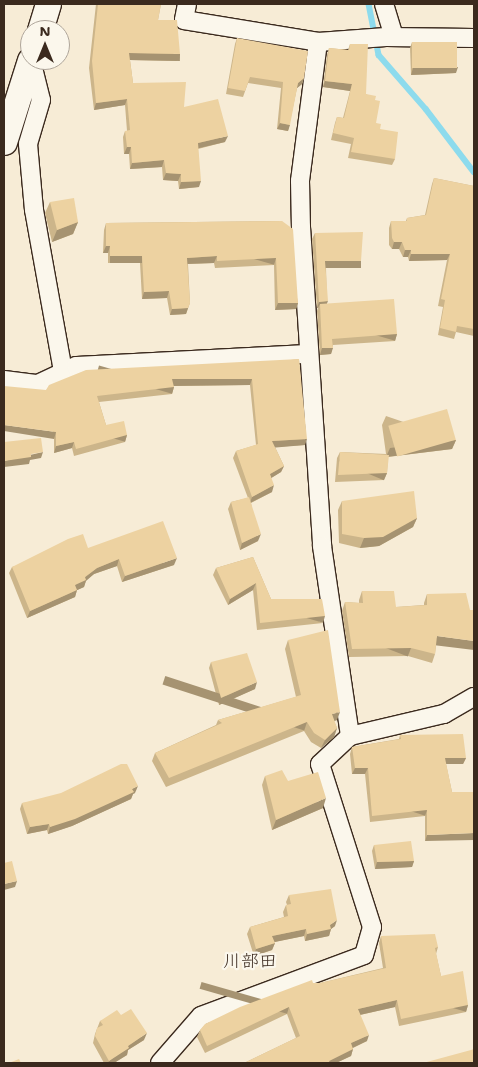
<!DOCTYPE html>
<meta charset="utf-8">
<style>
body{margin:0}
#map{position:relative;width:478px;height:1067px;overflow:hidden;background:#f7ecd6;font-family:"Shantell Sans","Klee One",sans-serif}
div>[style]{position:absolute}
.stream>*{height:5.5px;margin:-2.75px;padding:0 2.75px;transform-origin:2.75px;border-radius:2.75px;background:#8ddbed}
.roads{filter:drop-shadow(1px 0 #3b2a1e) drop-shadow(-1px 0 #3b2a1e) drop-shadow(0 1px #3b2a1e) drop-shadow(0 -1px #3b2a1e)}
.minor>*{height:18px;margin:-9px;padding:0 9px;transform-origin:9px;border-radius:9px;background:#fbf7ec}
.secondary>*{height:25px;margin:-12.5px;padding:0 12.5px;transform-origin:12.5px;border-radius:12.5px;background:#fbf7ec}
.wall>*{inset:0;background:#ccb58a}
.shaded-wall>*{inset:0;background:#a69371;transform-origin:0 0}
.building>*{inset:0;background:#edd2a1;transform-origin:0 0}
span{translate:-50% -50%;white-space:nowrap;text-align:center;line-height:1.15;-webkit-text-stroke:4.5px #fbf7ec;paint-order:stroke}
.quarter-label{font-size:18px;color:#3b2a1e}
.frame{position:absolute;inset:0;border:5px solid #3b2a1e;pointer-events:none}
.north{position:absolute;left:20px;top:20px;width:50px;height:50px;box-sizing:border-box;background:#fbf7ec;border:1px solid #aea59a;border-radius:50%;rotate:0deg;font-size:14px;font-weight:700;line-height:20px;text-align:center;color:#3b2a1e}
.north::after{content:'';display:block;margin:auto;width:18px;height:22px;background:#3b2a1e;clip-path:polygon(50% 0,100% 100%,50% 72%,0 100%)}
</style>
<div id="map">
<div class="stream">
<div style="left:369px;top:4px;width:52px;rotate:78.9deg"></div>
<div style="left:379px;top:55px;width:72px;rotate:49deg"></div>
<div style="left:426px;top:109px;width:79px;rotate:52.7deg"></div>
</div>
<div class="roads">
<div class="minor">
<div style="left:187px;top:4px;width:16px;rotate:101deg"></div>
<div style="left:184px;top:20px;width:136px;rotate:9.3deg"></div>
<div style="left:318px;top:42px;width:68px;rotate:-4.2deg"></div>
<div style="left:386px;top:37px;width:88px;rotate:0.7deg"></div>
<div style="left:384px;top:4px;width:34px;rotate:73deg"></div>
<div style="left:318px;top:42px;width:140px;rotate:97.4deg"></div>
<div style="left:300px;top:181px;width:46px;rotate:88.8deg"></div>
<div style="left:301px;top:227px;width:320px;rotate:86.2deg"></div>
<div style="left:322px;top:546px;width:192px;rotate:81.6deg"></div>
<div style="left:31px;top:60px;width:41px;rotate:76deg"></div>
<div style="left:41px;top:100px;width:46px;rotate:106.5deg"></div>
<div style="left:28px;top:144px;width:66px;rotate:84.8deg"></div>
<div style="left:34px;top:210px;width:164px;rotate:79.8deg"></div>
<div style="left:4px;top:380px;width:34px;rotate:7deg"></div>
<div style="left:38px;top:384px;width:42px;rotate:-25.3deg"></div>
<div style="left:76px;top:366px;width:232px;rotate:-3deg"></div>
<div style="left:160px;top:1063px;width:62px;rotate:-48.9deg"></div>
<div style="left:201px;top:1016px;width:174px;rotate:-20.5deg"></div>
<div style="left:364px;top:955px;width:29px;rotate:-74deg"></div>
<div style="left:372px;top:927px;width:171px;rotate:-107.7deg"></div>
<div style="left:320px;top:764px;width:41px;rotate:-43deg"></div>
<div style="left:350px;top:736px;width:97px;rotate:-13.2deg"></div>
<div style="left:444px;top:714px;width:34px;rotate:-30deg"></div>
</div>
<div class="secondary">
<div style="left:40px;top:30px;width:27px;rotate:-73deg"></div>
<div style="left:4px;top:142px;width:86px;rotate:-72.4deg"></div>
</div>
</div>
<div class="wall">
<div style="clip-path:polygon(96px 4px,161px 4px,158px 20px,177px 61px,130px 60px,133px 83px,184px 107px,225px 142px,198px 149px,199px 187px,179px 189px,178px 181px,163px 180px,162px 167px,130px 169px,129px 154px,124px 154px,123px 137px,125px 131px,127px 131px,125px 105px,94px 110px,89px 68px)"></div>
<div style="clip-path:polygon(237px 38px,304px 78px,302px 84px,297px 88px,288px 131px,277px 129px,281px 88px,248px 83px,243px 97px,226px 94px,235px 44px)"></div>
<div style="clip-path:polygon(412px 42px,456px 73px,411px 75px,410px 48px)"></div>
<div style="clip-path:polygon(350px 44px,366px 94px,375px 100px,376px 123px,380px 129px,395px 159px,392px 165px,348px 158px,351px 144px,331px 140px,335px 123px,337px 117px,343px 118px,350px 91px,323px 87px,327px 55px,329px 48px,348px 50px)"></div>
<div style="clip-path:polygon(434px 178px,474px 186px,474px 336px,456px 332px,454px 339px,438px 335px,443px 307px,438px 306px,447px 260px,409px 261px,408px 257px,403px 257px,399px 249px,392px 249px,389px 245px,389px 228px,391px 221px,406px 221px,407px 218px,425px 215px,432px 184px)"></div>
<div style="clip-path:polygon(50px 202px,78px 222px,73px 234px,52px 242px,45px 213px)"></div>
<div style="clip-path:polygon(282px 221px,298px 303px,296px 309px,275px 310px,274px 265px,215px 268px,214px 263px,188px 264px,190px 303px,186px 314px,170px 315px,167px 298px,142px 299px,140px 263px,108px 263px,108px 253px,103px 253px,104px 230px,106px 223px)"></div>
<div style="clip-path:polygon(315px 233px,361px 261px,358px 268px,326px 268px,327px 304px,397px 334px,395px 341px,333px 345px,331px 354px,320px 355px,317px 311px,318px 308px,317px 308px,312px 239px)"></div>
<div style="clip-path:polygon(299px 359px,305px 445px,275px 447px,284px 466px,281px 472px,271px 478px,272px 492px,251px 503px,258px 541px,240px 550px,228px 509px,231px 502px,248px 498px,233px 458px,236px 451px,256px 445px,250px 385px,174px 386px,174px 387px,172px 394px,99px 402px,106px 425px,127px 435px,125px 442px,74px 456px,72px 448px,54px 453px,54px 439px,46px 390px)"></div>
<div style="clip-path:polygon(386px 416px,456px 440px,452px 449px,388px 457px,387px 473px,384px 480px,335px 482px,337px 458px,340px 452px,386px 454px,382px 425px)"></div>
<div style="clip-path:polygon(342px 501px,417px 518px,413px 527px,379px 546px,360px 548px,339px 543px,338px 510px)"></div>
<div style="clip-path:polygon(88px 548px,174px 565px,122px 582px,117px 566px,94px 574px,86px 580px,84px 587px,77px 590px,75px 597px,27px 618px,9px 573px,12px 567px)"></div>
<div style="clip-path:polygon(253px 557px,271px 599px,323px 623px,257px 630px,253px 590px,228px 605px,213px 575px,216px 568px)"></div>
<div style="clip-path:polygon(362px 591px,396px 607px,424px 605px,424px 603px,427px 594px,436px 645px,435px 654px,432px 663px,408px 656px,349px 657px,342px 611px,345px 602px,359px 603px,359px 600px)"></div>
<div style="clip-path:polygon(288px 640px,337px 720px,334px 721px,337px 728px,334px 737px,321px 748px,311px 742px,304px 731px,166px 787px,152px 761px,155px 753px,216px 725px,218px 720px,296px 697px,285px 649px)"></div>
<div style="clip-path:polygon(211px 662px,255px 689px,219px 705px,209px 668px)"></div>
<div style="clip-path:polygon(400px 735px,466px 758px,463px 764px,446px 764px,452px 792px,425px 841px,425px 816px,370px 822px,365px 774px,352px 774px,350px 754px,352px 747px,399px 739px)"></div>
<div style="clip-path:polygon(265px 776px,288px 781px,323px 808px,272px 830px,262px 785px)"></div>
<div style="clip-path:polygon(135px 793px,133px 794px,131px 799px,72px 826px,48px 834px,47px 830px,27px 834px,20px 809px,22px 803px)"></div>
<div style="clip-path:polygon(374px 845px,414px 861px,412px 867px,375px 869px,372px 851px)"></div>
<div style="clip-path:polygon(289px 895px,335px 926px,331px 929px,329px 936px,305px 941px,304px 936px,274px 942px,275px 943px,272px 950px,254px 956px,247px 934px,250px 927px,284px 917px,283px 912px,286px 905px,287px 905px,286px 902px)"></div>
<div style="clip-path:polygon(381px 936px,438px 947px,436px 954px,441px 976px,468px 1005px,466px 1012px,399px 1026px,395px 1007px,360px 1015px,367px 1041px,353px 1048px,353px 1049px,351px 1056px,336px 1063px,244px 1063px,296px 1038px,287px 1014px,205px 1053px,197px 1037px,200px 1030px,313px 983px,320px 983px,383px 968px,379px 943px)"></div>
<div style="clip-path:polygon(121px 1015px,144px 1040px,128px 1050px,127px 1055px,114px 1063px,104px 1063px,93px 1043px,95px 1034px,100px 1021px)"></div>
</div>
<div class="shaded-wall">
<div style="left:129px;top:53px;width:51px;height:7px;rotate:1deg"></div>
<div style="clip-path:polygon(458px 67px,456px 73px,411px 75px,413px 68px)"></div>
<div style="clip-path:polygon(304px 78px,302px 84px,296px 89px,298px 83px)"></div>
<div style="clip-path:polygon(325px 81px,352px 84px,350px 91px,323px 87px)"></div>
<div style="clip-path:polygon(127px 99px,125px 105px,94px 110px,96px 103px)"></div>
<div style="clip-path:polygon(280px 123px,290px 125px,288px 131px,277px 129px)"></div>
<div style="clip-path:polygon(228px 136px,225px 142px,195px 149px,198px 143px)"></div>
<div style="clip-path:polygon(127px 147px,131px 147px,129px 154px,124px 154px)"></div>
<div style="clip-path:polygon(164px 160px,162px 167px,130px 169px,132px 163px)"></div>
<div style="clip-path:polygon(166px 173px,181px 174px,178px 181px,163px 180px)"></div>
<div style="clip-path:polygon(201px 181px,199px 187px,179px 189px,181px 182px)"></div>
<div style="clip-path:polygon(78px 222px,73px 234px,52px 242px,57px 230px)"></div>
<div style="clip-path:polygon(394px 242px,402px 242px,399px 249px,392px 249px)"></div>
<div style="clip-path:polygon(106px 246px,110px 246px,108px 253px,103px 253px)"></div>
<div style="clip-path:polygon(405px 250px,411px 250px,408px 257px,403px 257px)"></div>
<div style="clip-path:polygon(411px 254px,450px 254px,447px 260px,409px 261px)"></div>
<div style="left:110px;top:256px;width:32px;height:7px"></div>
<div style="clip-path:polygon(217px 256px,214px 263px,185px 264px,187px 258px)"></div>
<div style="left:276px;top:258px;width:7px;height:59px;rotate:106deg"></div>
<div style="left:325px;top:261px;width:36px;height:7px"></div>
<div style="clip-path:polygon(169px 291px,167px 298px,142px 299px,144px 292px)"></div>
<div style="clip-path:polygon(328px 301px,325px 308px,320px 304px,318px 308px,317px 308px,319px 302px)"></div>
<div style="clip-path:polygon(278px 303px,298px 303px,296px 309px,275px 310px)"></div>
<div style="clip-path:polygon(188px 308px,186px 314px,170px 315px,172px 309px)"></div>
<div style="left:397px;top:334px;width:7px;height:65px;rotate:106deg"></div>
<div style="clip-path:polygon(322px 348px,333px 348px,331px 354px,320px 355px)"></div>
<div style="clip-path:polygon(172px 379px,252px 379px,250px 385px,170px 386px)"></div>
<div style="left:174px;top:387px;width:7px;height:78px;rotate:106deg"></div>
<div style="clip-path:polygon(4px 425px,56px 432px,54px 439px,4px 431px)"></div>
<div style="left:127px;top:435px;width:7px;height:53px;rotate:106deg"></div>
<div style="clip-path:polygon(307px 439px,305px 445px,270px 448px,272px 441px)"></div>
<div style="clip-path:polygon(456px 440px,452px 449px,386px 457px,390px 448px)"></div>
<div style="clip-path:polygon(74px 442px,72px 448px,54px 453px,56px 446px)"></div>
<div style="clip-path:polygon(43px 452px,41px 458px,30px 460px,29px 464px,4px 467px,4px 461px)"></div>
<div style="clip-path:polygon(284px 466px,281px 472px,268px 480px,270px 474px)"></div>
<div style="left:387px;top:473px;width:8px;height:49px;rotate:113deg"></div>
<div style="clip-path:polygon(274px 485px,272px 492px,250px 503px,252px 497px)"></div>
<div style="clip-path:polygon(417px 518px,413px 527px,379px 546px,360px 548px,364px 538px)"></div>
<div style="clip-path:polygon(261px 534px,258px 541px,240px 550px,242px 543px)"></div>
<div style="clip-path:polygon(177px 558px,174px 565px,122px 582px,125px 576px)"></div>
<div style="clip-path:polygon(119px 559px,117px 566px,94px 574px,86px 581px,84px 587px,73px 592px,75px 585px,97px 568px)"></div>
<div style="clip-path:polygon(256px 583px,253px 590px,228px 605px,230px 599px)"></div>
<div style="clip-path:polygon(77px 590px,75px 597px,27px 618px,30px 611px)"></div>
<div style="left:325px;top:616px;width:7px;height:65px;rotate:106deg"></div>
<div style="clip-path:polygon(437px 636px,474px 641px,474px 650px,433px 645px)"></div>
<div style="left:411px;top:648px;width:9px;height:59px;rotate:111deg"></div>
<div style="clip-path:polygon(257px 682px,255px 689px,219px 705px,221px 698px)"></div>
<div style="clip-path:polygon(340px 712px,337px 720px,329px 723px,332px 714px)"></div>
<div style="left:307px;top:722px;width:9px;height:149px;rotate:108deg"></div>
<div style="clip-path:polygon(337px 728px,334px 737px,321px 748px,325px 740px)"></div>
<div style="clip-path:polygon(445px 758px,466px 758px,463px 764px,442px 764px)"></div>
<div style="clip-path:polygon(355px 768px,368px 768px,365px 774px,352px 774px)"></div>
<div style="clip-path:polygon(138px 786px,135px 793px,133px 794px,131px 799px,72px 826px,48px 834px,50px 827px)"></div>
<div style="clip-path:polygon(326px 798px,323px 808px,272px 830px,276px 820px)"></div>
<div style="left:427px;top:810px;width:6px;height:55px;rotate:108deg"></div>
<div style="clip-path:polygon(49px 824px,47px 830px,27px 834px,30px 827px)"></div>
<div style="clip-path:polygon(474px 833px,474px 840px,425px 841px,427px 835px)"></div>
<div style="clip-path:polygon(414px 861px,412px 867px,375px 869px,377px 862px)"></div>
<div style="clip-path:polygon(17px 881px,15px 887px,4px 890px,4px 884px)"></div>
<div style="clip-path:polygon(337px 920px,335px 926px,331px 929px,329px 936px,305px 941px,307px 934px,330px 925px)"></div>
<div style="clip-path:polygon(306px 929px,304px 936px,270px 943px,272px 936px)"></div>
<div style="clip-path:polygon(275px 943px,272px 950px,254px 956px,256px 949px)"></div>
<div style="clip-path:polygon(397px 1000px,395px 1007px,355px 1016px,358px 1009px)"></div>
<div style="left:468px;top:1005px;width:7px;height:68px;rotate:106deg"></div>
<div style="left:289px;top:1007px;width:7px;height:91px;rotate:106deg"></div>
<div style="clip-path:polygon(147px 1033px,144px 1040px,128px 1050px,127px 1055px,114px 1063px,108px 1063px,109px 1061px,128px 1046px)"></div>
<div style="clip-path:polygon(369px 1035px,367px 1041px,348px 1050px,351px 1043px)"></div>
<div style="clip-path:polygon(353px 1049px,351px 1056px,336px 1063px,328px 1063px,329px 1061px)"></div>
</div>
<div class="building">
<div style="clip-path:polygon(98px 4px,161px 4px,158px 20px,177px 20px,180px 54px,129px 53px,133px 83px,186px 82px,184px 107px,218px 99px,228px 136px,198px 143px,201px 181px,181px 182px,181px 174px,166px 173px,164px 160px,132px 163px,131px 147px,127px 147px,125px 131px,130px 130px,127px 99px,96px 103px,92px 61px)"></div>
<div style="clip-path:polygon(237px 38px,308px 51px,304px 78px,298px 83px,290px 125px,280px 123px,283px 82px,250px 77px,245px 91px,228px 88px)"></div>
<div style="left:412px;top:42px;width:45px;height:26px"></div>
<div style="clip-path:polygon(350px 44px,368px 44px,366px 94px,376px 96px,375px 100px,380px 101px,376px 123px,381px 124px,380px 129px,398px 132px,395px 159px,351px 152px,354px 138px,333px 133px,337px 117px,344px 118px,352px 84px,325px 81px,329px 48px,349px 50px)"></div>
<div style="clip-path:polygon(434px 178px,474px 186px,474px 329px,457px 326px,456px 332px,440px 328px,445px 300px,441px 299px,450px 254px,411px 254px,411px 250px,405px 250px,402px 242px,394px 242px,392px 238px,391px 221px,407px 221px,407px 218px,426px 215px)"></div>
<div style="clip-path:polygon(74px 198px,78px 222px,57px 230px,50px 202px)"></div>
<div style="clip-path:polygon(282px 221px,293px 229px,298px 303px,278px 303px,276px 258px,217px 261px,217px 256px,187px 258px,190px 303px,188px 308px,172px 309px,169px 291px,144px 292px,142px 256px,110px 256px,110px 246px,106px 246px,106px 223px)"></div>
<div style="clip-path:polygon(363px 232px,361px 261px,325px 261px,328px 301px,319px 302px,315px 233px)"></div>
<div style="clip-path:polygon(394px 299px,397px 334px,332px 339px,333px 348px,322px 348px,320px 304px)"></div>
<div style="clip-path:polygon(299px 359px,307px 439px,272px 441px,284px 466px,270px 474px,274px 485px,252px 497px,236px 451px,258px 444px,252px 379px,172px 379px,174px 387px,97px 396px,106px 425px,124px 421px,127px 435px,76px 449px,74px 442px,56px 446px,56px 432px,4px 425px,4px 386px,46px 390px,49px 385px,86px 370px)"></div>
<div style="left:447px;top:409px;width:32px;height:61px;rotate:74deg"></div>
<div style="clip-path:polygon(41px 438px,43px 452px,31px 454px,31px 457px,4px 461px,4px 442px)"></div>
<div style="clip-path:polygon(340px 452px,389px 455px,387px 473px,338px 475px)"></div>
<div style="clip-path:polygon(414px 491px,417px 518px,383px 537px,364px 538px,342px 534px,342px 501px)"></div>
<div style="clip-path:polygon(249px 497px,261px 534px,242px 543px,231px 502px)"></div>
<div style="clip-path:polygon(163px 521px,177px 558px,125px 576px,119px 559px,97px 568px,85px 577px,86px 580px,75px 585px,77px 590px,30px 611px,12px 567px,68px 539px,83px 534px,88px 548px)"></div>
<div style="clip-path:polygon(253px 557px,271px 599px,322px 599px,325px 616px,260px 623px,256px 583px,230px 599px,216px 568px)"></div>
<div style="clip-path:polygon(362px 591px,394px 591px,396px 607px,427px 605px,427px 594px,466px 593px,470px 610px,474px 610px,474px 641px,437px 636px,435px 654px,411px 648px,352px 649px,345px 602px,363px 603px)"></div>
<div style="clip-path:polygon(328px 630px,340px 712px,332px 714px,337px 728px,325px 740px,314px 733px,307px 722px,169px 778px,155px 753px,222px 723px,218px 720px,301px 695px,288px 640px)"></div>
<div style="clip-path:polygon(247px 653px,257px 682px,221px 698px,211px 662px)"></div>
<div style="clip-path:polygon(463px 734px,466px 758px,445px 758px,452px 792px,474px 792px,474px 833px,427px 835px,427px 810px,372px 816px,368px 768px,355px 768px,352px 747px,401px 739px,400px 735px)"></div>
<div style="clip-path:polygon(121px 764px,127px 764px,138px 786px,132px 789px,134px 792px,75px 819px,50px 827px,49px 824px,30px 827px,22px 803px,61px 793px)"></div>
<div style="clip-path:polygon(282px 770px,288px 781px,318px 772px,326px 798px,276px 820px,265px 776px)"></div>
<div style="clip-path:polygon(411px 841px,414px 861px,377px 862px,374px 845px)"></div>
<div style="clip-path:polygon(12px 861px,17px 881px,4px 884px,4px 863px)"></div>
<div style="clip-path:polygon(331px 889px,337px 920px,330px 925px,331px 929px,307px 934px,306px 929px,272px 936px,275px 943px,256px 949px,250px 927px,288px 916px,286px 905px,291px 904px,289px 895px)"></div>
<div style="clip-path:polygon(435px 934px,438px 947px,435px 948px,441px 976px,463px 971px,468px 1005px,401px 1019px,397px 1000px,358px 1009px,369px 1035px,351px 1043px,353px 1049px,329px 1061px,330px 1063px,244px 1063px,300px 1036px,289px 1007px,207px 1046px,200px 1030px,205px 1024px,240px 1007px,312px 980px,313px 983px,320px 983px,386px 968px,381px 936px)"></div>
<div style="clip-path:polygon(131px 1009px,147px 1033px,128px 1046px,129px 1048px,109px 1061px,95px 1036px,97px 1028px,103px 1025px,100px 1021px,117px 1010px,121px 1015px)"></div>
<div style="clip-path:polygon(474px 1049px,474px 1063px,423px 1063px,471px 1050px)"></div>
<div style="clip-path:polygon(19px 1059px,21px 1063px,9px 1063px)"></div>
</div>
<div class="quarter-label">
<span style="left:250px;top:961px">川部田</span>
</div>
<div class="frame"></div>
<div class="north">N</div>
</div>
